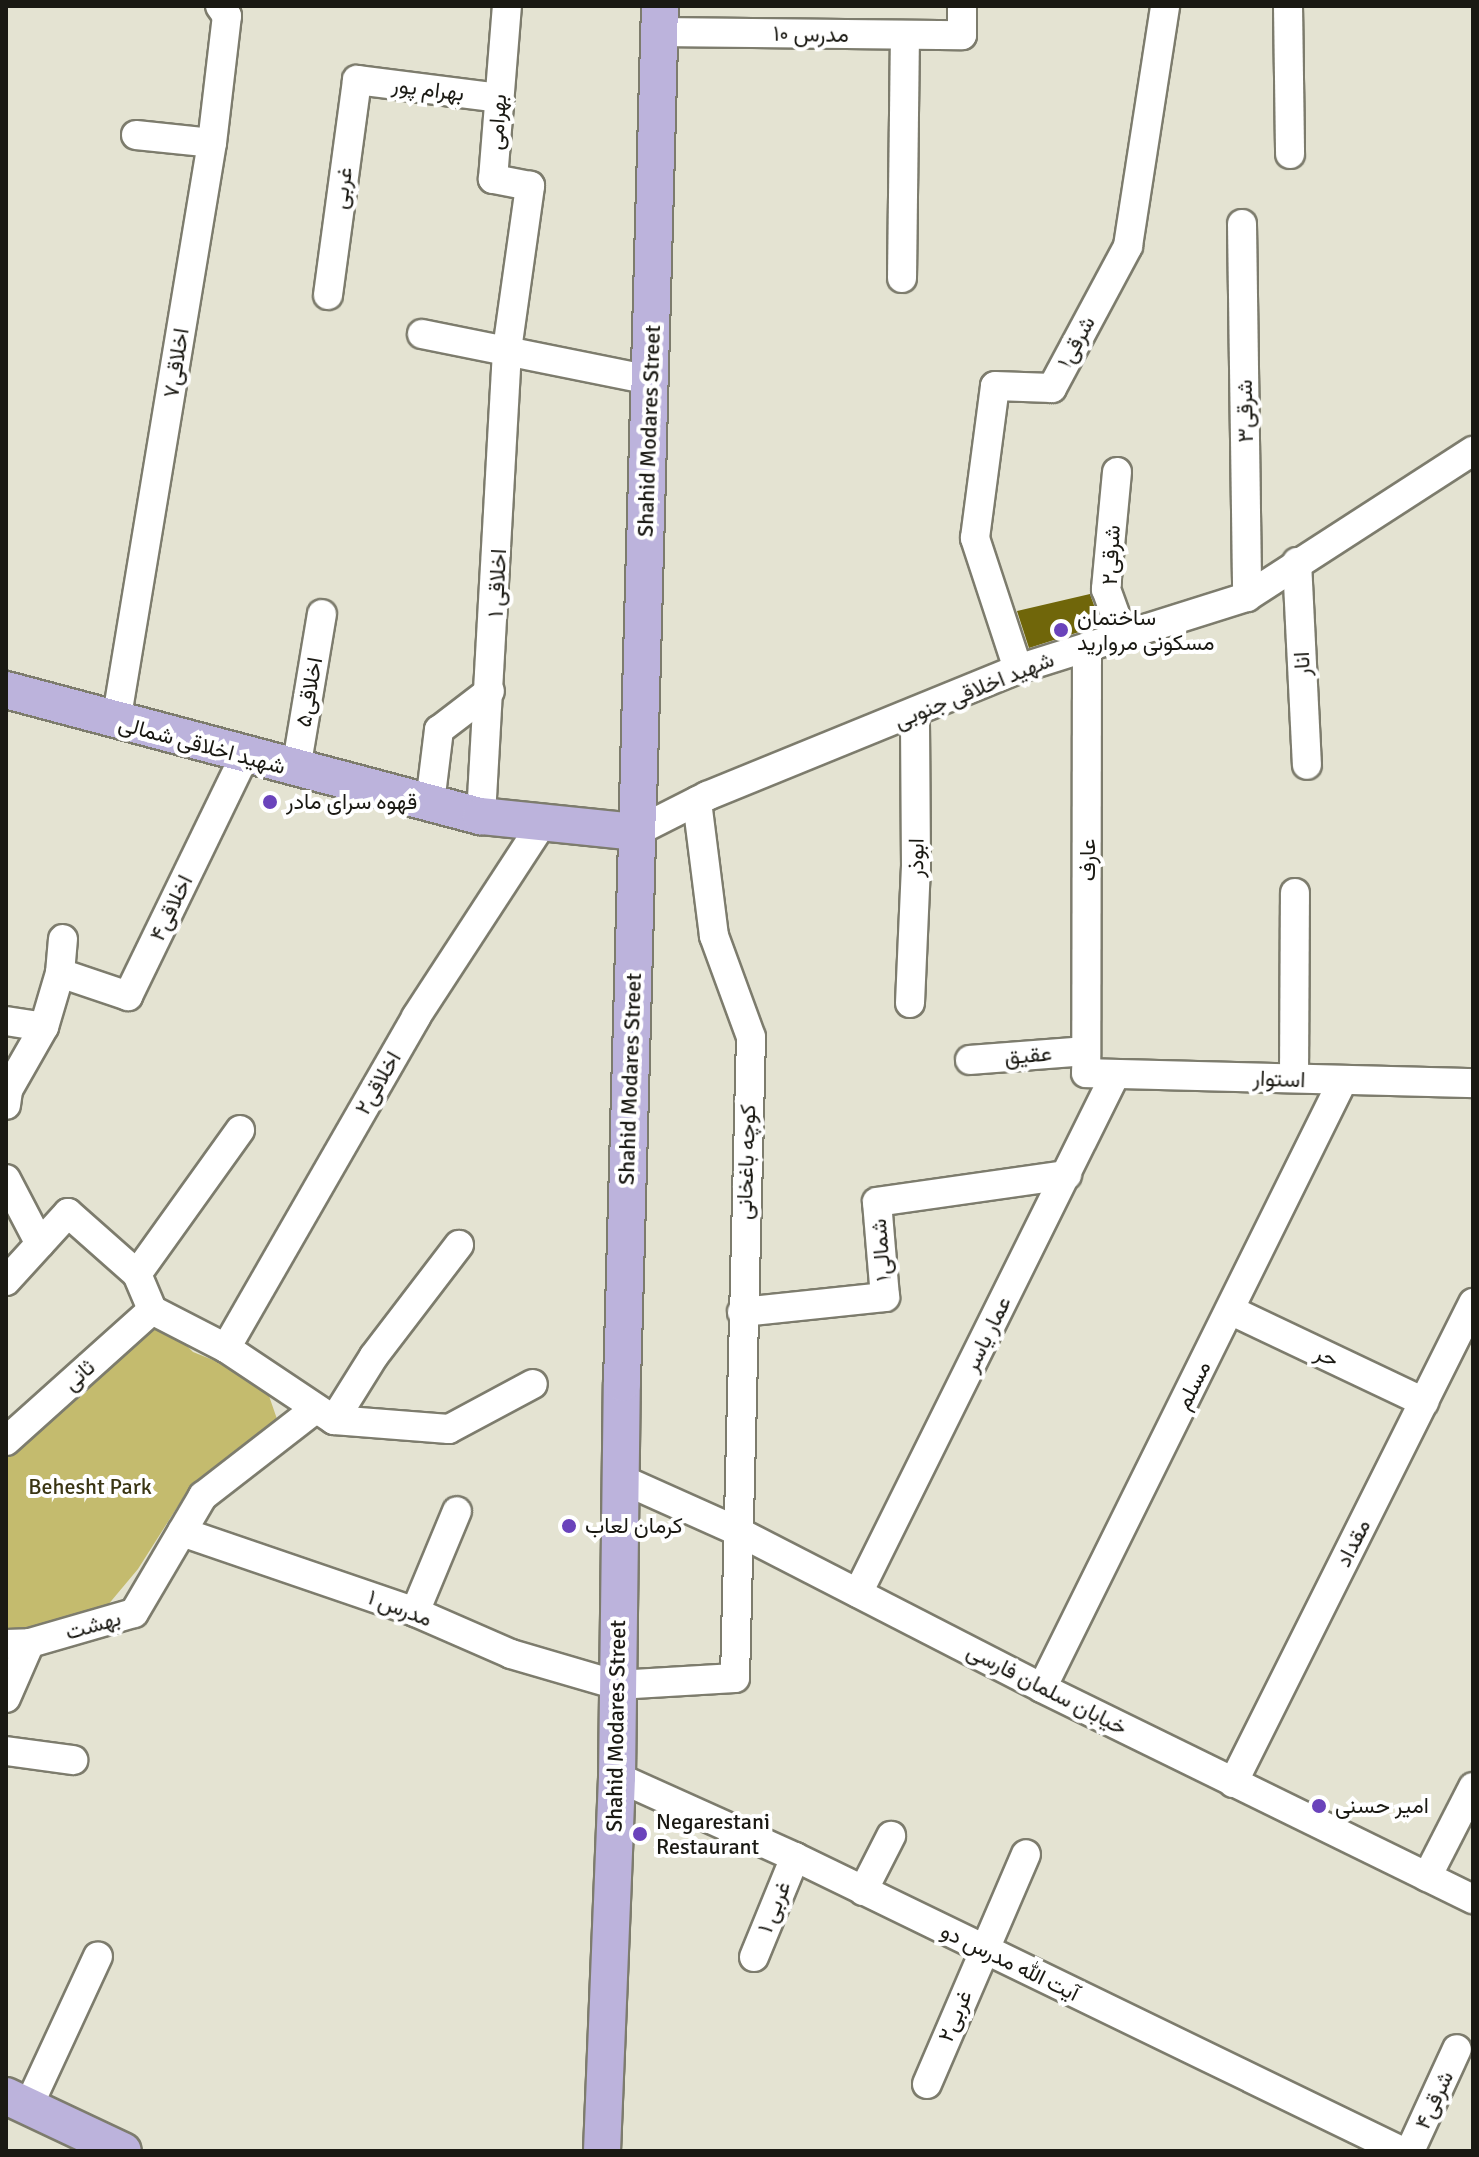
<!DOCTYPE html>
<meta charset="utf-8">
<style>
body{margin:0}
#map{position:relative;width:1479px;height:2157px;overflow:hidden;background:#e4e3d2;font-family:Signika,Vazirmatn,sans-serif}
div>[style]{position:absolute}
.green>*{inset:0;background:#c4bb6e}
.building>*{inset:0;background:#70660a}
.roads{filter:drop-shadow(2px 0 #7d7c6d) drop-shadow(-2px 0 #7d7c6d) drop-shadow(0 2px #7d7c6d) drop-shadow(0 -2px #7d7c6d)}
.minor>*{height:28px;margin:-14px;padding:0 14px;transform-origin:14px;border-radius:14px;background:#fff}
.major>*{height:36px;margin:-18px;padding:0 18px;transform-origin:18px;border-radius:18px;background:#bcb3dc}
.dots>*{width:22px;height:22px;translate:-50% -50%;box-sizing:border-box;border:4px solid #fff;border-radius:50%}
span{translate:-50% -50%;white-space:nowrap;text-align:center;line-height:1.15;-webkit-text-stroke:8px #fff;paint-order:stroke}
.street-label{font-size:22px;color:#1a1913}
.poi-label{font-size:22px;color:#1a1913}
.left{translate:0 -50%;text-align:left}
.park-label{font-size:22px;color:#3a3512}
.frame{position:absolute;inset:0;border:8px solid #1a1913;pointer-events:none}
</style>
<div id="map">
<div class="green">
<div style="clip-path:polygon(158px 1317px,193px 1352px,228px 1366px,268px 1393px,277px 1419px,190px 1487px,138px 1569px,107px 1606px,6px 1635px,6px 1450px)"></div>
</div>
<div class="building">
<div style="clip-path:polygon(1090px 594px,1101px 625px,1029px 648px,1017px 611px)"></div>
</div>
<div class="roads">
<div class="minor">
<div style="left:1288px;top:6px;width:148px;rotate:89.2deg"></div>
<div style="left:659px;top:32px;width:303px;rotate:0.6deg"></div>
<div style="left:962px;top:35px;width:29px;rotate:-90deg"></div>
<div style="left:136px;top:135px;width:76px;rotate:6deg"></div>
<div style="left:1242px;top:224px;width:373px;rotate:89.2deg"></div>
<div style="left:902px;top:278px;width:243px;rotate:-89.3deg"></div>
<div style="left:328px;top:295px;width:217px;rotate:-82.3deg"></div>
<div style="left:357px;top:80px;width:143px;rotate:7.2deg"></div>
<div style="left:422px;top:334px;width:234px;rotate:11.4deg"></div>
<div style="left:1117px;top:472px;width:118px;rotate:95.4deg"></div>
<div style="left:1106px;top:589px;width:50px;rotate:70.1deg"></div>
<div style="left:1297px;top:562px;width:203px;rotate:87.2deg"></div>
<div style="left:1087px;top:647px;width:426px;rotate:90.1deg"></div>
<div style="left:1086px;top:1073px;width:387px;rotate:1.5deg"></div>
<div style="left:1018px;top:669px;width:138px;rotate:-108.2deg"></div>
<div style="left:975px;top:538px;width:153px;rotate:-82.5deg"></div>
<div style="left:995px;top:386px;width:57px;rotate:2deg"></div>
<div style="left:1052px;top:388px;width:161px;rotate:-61.8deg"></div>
<div style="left:1128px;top:246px;width:243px;rotate:-81.2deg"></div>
<div style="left:116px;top:722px;width:587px;rotate:-80.59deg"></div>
<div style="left:212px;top:143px;width:128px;rotate:-83.3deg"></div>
<div style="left:227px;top:16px;width:12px;rotate:-125deg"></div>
<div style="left:296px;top:769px;width:157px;rotate:-80.5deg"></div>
<div style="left:430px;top:803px;width:74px;rotate:-83deg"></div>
<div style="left:439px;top:730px;width:64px;rotate:-37.4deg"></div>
<div style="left:481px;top:816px;width:467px;rotate:-86.8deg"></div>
<div style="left:507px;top:350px;width:166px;rotate:-82deg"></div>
<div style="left:530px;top:186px;width:38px;rotate:-169deg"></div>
<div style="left:493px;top:179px;width:174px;rotate:-85.4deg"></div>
<div style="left:636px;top:832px;width:80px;rotate:-26.9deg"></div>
<div style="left:707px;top:796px;width:336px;rotate:-22.2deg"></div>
<div style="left:1018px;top:669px;width:240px;rotate:-17.5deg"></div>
<div style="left:1247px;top:597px;width:269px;rotate:-32.9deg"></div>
<div style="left:60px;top:973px;width:72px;rotate:18.7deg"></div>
<div style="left:128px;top:996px;width:268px;rotate:-64.1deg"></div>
<div style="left:910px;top:1003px;width:137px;rotate:-87.5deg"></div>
<div style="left:916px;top:866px;width:153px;rotate:-90.4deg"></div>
<div style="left:6px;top:1021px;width:38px;rotate:9deg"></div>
<div style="left:970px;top:1060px;width:116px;rotate:-4.4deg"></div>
<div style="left:1294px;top:1078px;width:185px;rotate:-89.7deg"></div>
<div style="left:6px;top:1105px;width:15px;rotate:-82deg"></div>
<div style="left:8px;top:1090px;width:73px;rotate:-60.3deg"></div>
<div style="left:44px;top:1027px;width:56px;rotate:-73.5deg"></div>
<div style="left:60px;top:973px;width:34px;rotate:-85deg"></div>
<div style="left:6px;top:1179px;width:73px;rotate:62.4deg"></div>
<div style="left:137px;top:1274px;width:177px;rotate:-54.4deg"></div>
<div style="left:6px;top:1281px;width:92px;rotate:-47.6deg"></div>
<div style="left:68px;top:1213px;width:92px;rotate:41.5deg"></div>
<div style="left:137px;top:1274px;width:39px;rotate:67deg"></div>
<div style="left:152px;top:1310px;width:83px;rotate:27.2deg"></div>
<div style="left:226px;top:1348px;width:130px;rotate:33.7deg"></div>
<div style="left:334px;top:1420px;width:115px;rotate:4.5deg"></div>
<div style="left:449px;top:1429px;width:95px;rotate:-28.2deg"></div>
<div style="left:1230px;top:1310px;width:215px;rotate:25.4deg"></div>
<div style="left:742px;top:1312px;width:144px;rotate:-6deg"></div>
<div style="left:885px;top:1297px;width:95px;rotate:-94.8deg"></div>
<div style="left:877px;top:1202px;width:192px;rotate:-8.1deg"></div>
<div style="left:226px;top:1348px;width:382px;rotate:-60.1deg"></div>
<div style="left:416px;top:1017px;width:229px;rotate:-56.9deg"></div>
<div style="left:334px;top:1420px;width:75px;rotate:-58deg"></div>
<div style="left:374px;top:1356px;width:140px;rotate:-52.6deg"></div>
<div style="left:6px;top:1441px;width:196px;rotate:-41.9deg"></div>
<div style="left:621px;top:1479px;width:125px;rotate:24.1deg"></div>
<div style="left:735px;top:1530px;width:345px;rotate:27.2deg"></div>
<div style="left:1042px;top:1688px;width:480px;rotate:26.1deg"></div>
<div style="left:182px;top:1532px;width:246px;rotate:18.9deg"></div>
<div style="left:415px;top:1612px;width:105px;rotate:23.6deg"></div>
<div style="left:511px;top:1654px;width:110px;rotate:16.3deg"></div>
<div style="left:617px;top:1685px;width:118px;rotate:-3.4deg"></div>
<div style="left:735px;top:1678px;width:641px;rotate:-88.57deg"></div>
<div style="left:751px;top:1037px;width:108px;rotate:-110.1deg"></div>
<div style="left:714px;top:936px;width:136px;rotate:-97.2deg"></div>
<div style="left:858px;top:1593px;width:578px;rotate:-63.61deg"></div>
<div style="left:415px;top:1612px;width:109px;rotate:-67.4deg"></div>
<div style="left:6px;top:1644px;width:24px;rotate:-2deg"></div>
<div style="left:30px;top:1643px;width:108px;rotate:-16.1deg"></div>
<div style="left:134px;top:1613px;width:136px;rotate:-59.5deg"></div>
<div style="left:203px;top:1496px;width:142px;rotate:-37.8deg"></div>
<div style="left:1042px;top:1688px;width:676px;rotate:-63.66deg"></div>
<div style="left:6px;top:1698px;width:60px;rotate:-66.4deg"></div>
<div style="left:6px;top:1751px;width:68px;rotate:7.7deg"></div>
<div style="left:617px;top:1777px;width:195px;rotate:24.2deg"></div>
<div style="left:795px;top:1857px;width:674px;rotate:25.88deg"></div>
<div style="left:1233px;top:1783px;width:537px;rotate:-63.43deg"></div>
<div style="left:1427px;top:1877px;width:101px;rotate:-62.9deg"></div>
<div style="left:863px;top:1891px;width:62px;rotate:-63deg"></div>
<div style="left:754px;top:1957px;width:108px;rotate:-67.7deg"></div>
<div style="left:927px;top:2084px;width:250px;rotate:-66.7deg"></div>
<div style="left:28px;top:2107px;width:166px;rotate:-65.1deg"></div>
<div style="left:1410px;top:2151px;width:112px;rotate:-65.3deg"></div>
</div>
<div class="major">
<div style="left:6px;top:690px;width:491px;rotate:14.9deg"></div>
<div style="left:481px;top:816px;width:156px;rotate:5.9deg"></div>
<div style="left:6px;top:2096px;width:129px;rotate:25.2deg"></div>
<div style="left:602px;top:2151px;width:374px;rotate:-87.7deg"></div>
<div style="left:617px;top:1777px;width:394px;rotate:-89.3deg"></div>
<div style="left:622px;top:1383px;width:1378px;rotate:-88.42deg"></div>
</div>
</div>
<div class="dots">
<div style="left:1061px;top:630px;background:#6a43bb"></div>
<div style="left:270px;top:802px;background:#6a43bb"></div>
<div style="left:569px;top:1526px;background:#6a43bb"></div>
<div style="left:1319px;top:1806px;background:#6a43bb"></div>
<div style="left:640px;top:1834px;background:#6a43bb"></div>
</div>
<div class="street-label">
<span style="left:811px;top:34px;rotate:1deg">مدرس ۱۰</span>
<span style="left:428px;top:89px;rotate:7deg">بهرام پور</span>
<span style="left:497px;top:122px;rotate:-86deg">بهرامی</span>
<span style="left:342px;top:188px;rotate:-82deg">غربی</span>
<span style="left:1076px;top:342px;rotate:-62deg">شرقی۱</span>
<span style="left:176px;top:363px;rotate:-81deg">اخلاقی۷</span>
<span style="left:1245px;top:411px;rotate:-91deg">شرقی۳</span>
<span style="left:649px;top:431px;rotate:-88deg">Shahid Modares Street</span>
<span style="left:1111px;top:555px;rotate:-87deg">شرقی۲</span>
<span style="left:497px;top:583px;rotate:-87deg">اخلاقی ۱</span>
<span style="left:1302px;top:664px;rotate:-93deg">انار</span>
<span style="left:974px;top:690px;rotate:-22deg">شهید اخلاقی جنوبی</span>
<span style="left:309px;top:692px;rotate:-80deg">اخلاقی۵</span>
<span style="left:202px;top:745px;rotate:15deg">شهید اخلاقی شمالی</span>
<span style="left:916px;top:858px;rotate:-89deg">ابوذر</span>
<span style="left:1088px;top:860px;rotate:-90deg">عارف</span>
<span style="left:171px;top:908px;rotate:-64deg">اخلاقی۴</span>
<span style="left:1028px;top:1055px;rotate:-5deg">عقیق</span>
<span style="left:630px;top:1079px;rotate:-88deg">Shahid Modares Street</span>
<span style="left:1279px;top:1079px;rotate:2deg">استوار</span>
<span style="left:378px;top:1083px;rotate:-60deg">اخلاقی۲</span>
<span style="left:746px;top:1162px;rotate:-88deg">کوچه باغخانی</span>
<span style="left:881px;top:1250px;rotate:-95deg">شمالی۱</span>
<span style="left:987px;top:1334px;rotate:-64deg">عمار یاسر</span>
<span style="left:1327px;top:1356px;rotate:25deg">حر</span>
<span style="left:79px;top:1375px;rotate:-42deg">ثانی</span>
<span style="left:1193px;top:1385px;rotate:-63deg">مسلم</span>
<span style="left:1353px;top:1543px;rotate:-63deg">مقداد</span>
<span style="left:400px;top:1608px;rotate:21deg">مدرس ۱</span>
<span style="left:93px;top:1625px;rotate:-16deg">بهشت</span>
<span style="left:1047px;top:1689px;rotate:27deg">خیابان سلمان فارسی</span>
<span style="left:616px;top:1726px;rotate:-89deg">Shahid Modares Street</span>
<span style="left:774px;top:1907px;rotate:-68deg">غربی ۱</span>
<span style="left:1010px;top:1962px;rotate:26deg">آیت الله مدرس دو</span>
<span style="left:955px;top:2016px;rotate:-67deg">غربی۲</span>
<span style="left:1434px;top:2100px;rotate:-65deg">شرقی۴</span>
</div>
<div class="poi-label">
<span class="left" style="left:1077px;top:630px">ساختمان<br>مسکونی مروارید</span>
<span class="left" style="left:286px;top:802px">قهوه سرای مادر</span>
<span class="left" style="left:585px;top:1526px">کرمان لعاب</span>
<span class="left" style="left:1335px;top:1806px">امیر حسنی</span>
<span class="left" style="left:656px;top:1834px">Negarestani<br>Restaurant</span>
</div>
<div class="park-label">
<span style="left:90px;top:1487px">Behesht Park</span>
</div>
<div class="frame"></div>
</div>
